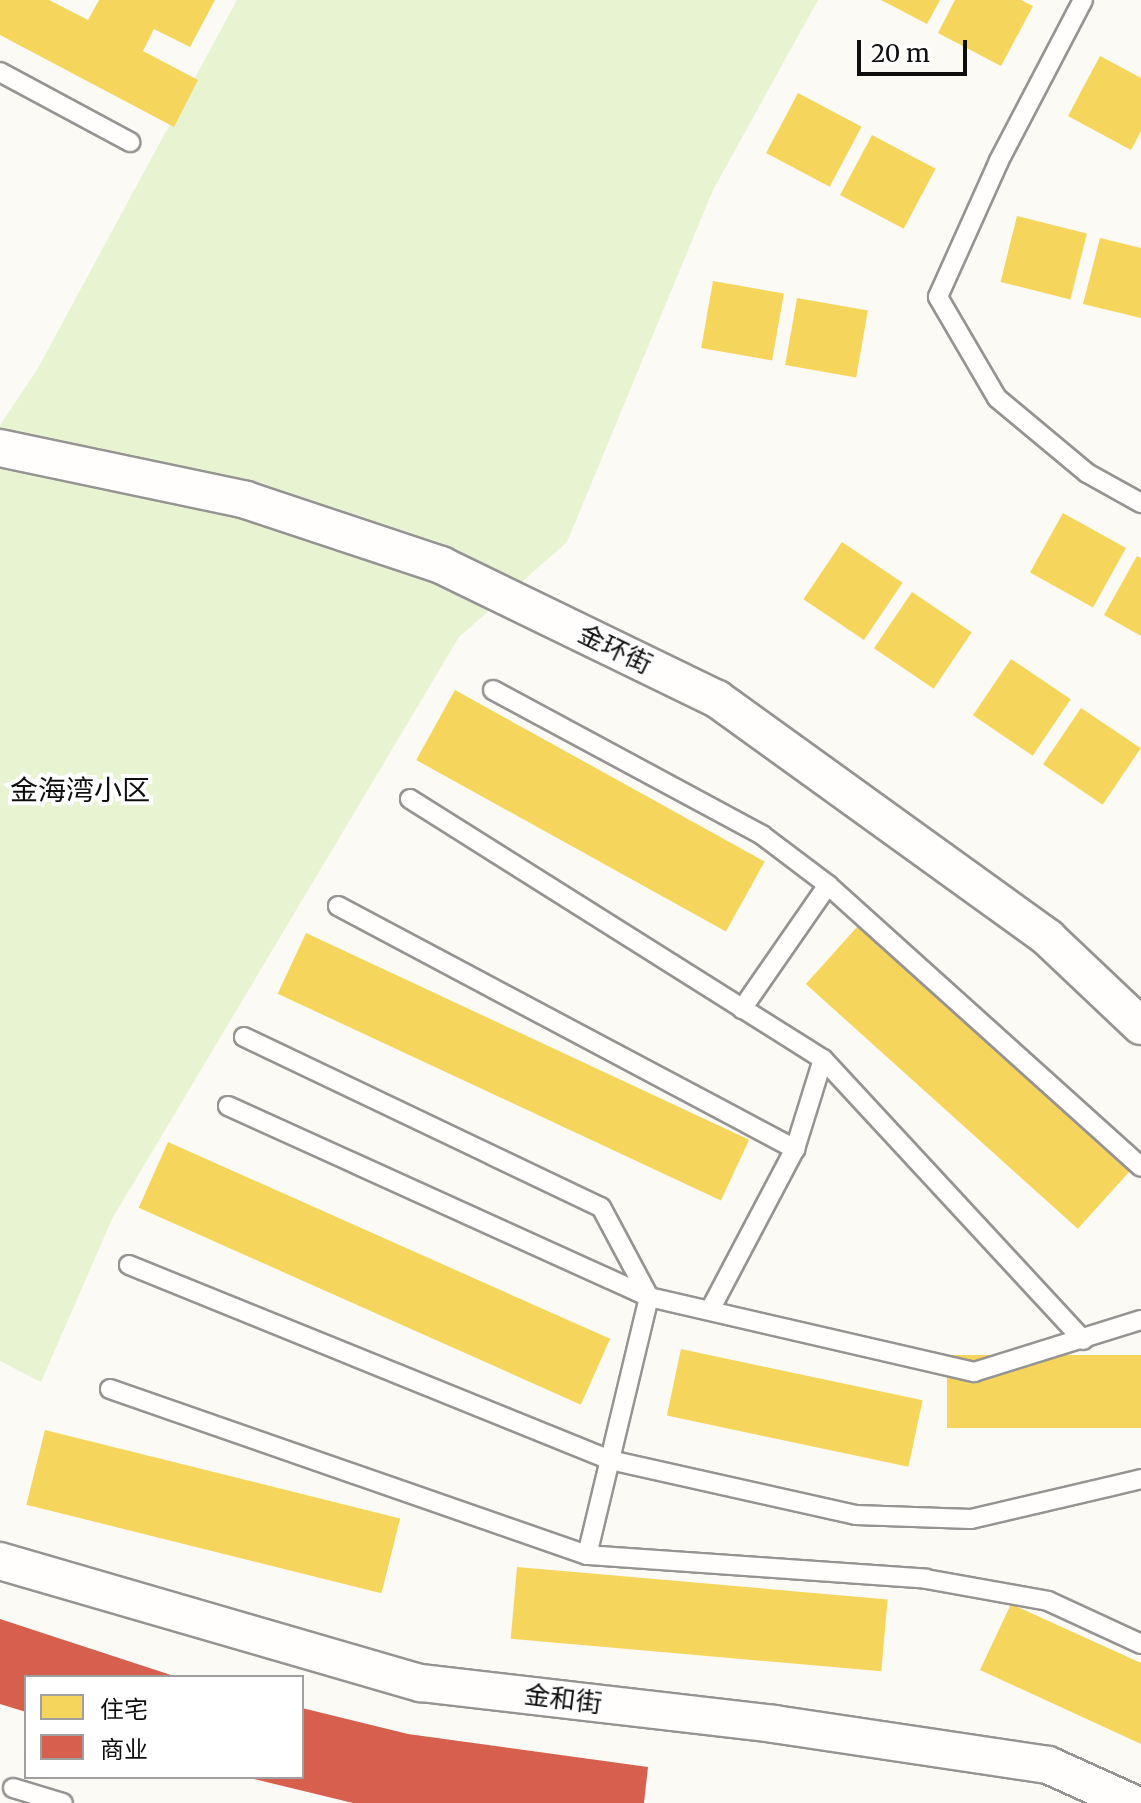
<!DOCTYPE html>
<meta charset="utf-8">
<style>
body{margin:0}
#map{position:relative;width:1141px;height:1803px;overflow:hidden;background:#fcfaf4;font-family:Merriweather,"Noto Sans SC",serif}
div>[style]{position:absolute}
.green>*{inset:0;background:#e7f3d1}
.homes>*{inset:0;background:#f6d55c;transform-origin:0 0}
.shops>*{inset:0;background:#d6604d}
.roads{filter:drop-shadow(2px 0 #959492) drop-shadow(-2px 0 #959492) drop-shadow(0 2px #959492) drop-shadow(0 -2px #959492)}
.lane>*{height:18px;margin:-9px;padding:0 9px;transform-origin:9px;border-radius:9px;background:#fffefd}
.street>*{height:36px;margin:-18px;padding:0 18px;transform-origin:18px;border-radius:18px;background:#fffefd}
span{translate:-50% -50%;white-space:nowrap;text-align:center;line-height:1.15;-webkit-text-stroke:8px #fff;paint-order:stroke}
.street-label{font-size:26px;color:#0e0e0e}
.neighbourhood-label{font-size:28px;color:#0e0e0e}
.legend{position:absolute;left:24px;top:1675px;width:280px;height:104px;box-sizing:border-box;background:#fff;border:2px solid #9f9f9f;margin:0;padding:10px 14px;list-style:none;font-size:24px;color:#0e0e0e}
.legend li{display:flex;align-items:center;gap:16px;height:40px}
.legend b{width:40px;border:2px solid #9f9f9f}
.scale{position:absolute;left:857px;top:40px;width:110px;height:36px;box-sizing:border-box;border:4px solid #0e0e0e;border-top:0;padding-left:10px;font-size:24px;line-height:28px;white-space:nowrap;color:#0e0e0e;-webkit-text-stroke:6px #fff;paint-order:stroke}
</style>
<div id="map">
<div class="green">
<div style="clip-path:polygon(237px 0,818px 0,713px 190px,567px 542px,459px 637px,112px 1219px,41px 1382px,0 1361px,0 425px,37px 370px)"></div>
</div>
<div class="homes">
<div style="clip-path:polygon(0 0,49px 0,88px 20px,99px 0,215px 0,190px 47px,154px 29px,143px 51px,198px 80px,174px 127px,0 35px)"></div>
<div style="clip-path:polygon(881px 0,940px 0,927px 24px)"></div>
<div style="clip-path:polygon(955px 0,1021px 0,1033px 6px,1001px 66px,938px 33px)"></div>
<div style="clip-path:polygon(1100px 56px,1141px 78px,1141px 131px,1131px 150px,1068px 116px)"></div>
<div style="left:798px;top:93px;width:72px;height:68px;rotate:28deg"></div>
<div style="left:872px;top:135px;width:72px;height:68px;rotate:28deg"></div>
<div style="left:1017px;top:216px;width:72px;height:68px;rotate:14deg"></div>
<div style="clip-path:polygon(1100px 238px,1141px 248px,1141px 318px,1083px 304px)"></div>
<div style="left:713px;top:281px;width:72px;height:68px;rotate:10deg"></div>
<div style="left:797px;top:298px;width:72px;height:68px;rotate:10deg"></div>
<div style="left:1063px;top:513px;width:72px;height:68px;rotate:29deg"></div>
<div style="left:842px;top:542px;width:73px;height:69px;rotate:34deg"></div>
<div style="clip-path:polygon(1137px 556px,1141px 558px,1141px 636px,1104px 615px)"></div>
<div style="left:912px;top:592px;width:72px;height:68px;rotate:34deg"></div>
<div style="left:1011px;top:659px;width:72px;height:68px;rotate:34deg"></div>
<div style="left:455px;top:690px;width:354px;height:80px;rotate:29deg"></div>
<div style="left:1081px;top:708px;width:72px;height:68px;rotate:34deg"></div>
<div style="left:858px;top:926px;width:366px;height:78px;rotate:42deg"></div>
<div style="left:306px;top:933px;width:489px;height:67px;rotate:25deg"></div>
<div style="left:168px;top:1142px;width:484px;height:72px;rotate:24deg"></div>
<div style="left:681px;top:1349px;width:247px;height:68px;rotate:12deg"></div>
<div style="left:1141px;top:1355px;width:73px;height:194px;rotate:90deg"></div>
<div style="left:45px;top:1430px;width:366px;height:77px;rotate:14deg"></div>
<div style="left:517px;top:1567px;width:372px;height:72px;rotate:5deg"></div>
<div style="clip-path:polygon(1011px 1604px,1141px 1663px,1141px 1744px,980px 1670px)"></div>
</div>
<div class="shops">
<div style="clip-path:polygon(0 1619px,174px 1676px,174px 1677px,26px 1677px,26px 1712px,0 1704px)"></div>
<div style="clip-path:polygon(302px 1708px,408px 1734px,648px 1767px,644px 1803px,353px 1803px,250px 1778px,302px 1777px)"></div>
</div>
<div class="roads">
<div class="lane">
<div style="left:1083px;top:0;width:182px;rotate:117.6deg"></div>
<div style="left:999px;top:161px;width:149px;rotate:114.2deg"></div>
<div style="left:938px;top:297px;width:117px;rotate:59.7deg"></div>
<div style="left:997px;top:398px;width:117px;rotate:39.8deg"></div>
<div style="left:1087px;top:473px;width:62px;rotate:29.1deg"></div>
<div style="left:0;top:72px;width:148px;rotate:28.3deg"></div>
<div style="left:493px;top:690px;width:306px;rotate:28.3deg"></div>
<div style="left:762px;top:835px;width:83px;rotate:37.1deg"></div>
<div style="left:828px;top:885px;width:421px;rotate:42deg"></div>
<div style="left:410px;top:799px;width:488px;rotate:32.2deg"></div>
<div style="left:823px;top:1059px;width:383px;rotate:47.2deg"></div>
<div style="left:338px;top:906px;width:518px;rotate:28deg"></div>
<div style="left:742px;top:1009px;width:151px;rotate:-55.3deg"></div>
<div style="left:244px;top:1037px;width:395px;rotate:25.5deg"></div>
<div style="left:601px;top:1207px;width:102px;rotate:61.9deg"></div>
<div style="left:649px;top:1297px;width:265px;rotate:103.5deg"></div>
<div style="left:228px;top:1106px;width:462px;rotate:24.4deg"></div>
<div style="left:649px;top:1297px;width:334px;rotate:13deg"></div>
<div style="left:974px;top:1372px;width:175px;rotate:-17.3deg"></div>
<div style="left:129px;top:1265px;width:519px;rotate:22.07deg"></div>
<div style="left:610px;top:1460px;width:252px;rotate:12.6deg"></div>
<div style="left:856px;top:1515px;width:115px;rotate:2deg"></div>
<div style="left:971px;top:1519px;width:175px;rotate:-13.2deg"></div>
<div style="left:710px;top:1310px;width:182px;rotate:-62.2deg"></div>
<div style="left:795px;top:1149px;width:94px;rotate:-72.7deg"></div>
<div style="left:110px;top:1389px;width:505px;rotate:19.19deg"></div>
<div style="left:587px;top:1555px;width:340px;rotate:4deg"></div>
<div style="left:926px;top:1579px;width:124px;rotate:10.2deg"></div>
<div style="left:1048px;top:1601px;width:102px;rotate:24.8deg"></div>
<div style="left:13px;top:1788px;width:52px;rotate:16.7deg"></div>
</div>
<div class="street">
<div style="left:0;top:448px;width:251px;rotate:11.9deg"></div>
<div style="left:246px;top:500px;width:206px;rotate:18.4deg"></div>
<div style="left:441px;top:565px;width:307px;rotate:25.9deg"></div>
<div style="left:717px;top:699px;width:408px;rotate:35.8deg"></div>
<div style="left:1048px;top:938px;width:128px;rotate:43.4deg"></div>
<div style="left:0;top:1561px;width:438px;rotate:16.2deg"></div>
<div style="left:421px;top:1683px;width:355px;rotate:6.6deg"></div>
<div style="left:774px;top:1724px;width:277px;rotate:8.5deg"></div>
<div style="left:1048px;top:1765px;width:92px;rotate:24.3deg"></div>
</div>
</div>
<div class="street-label">
<span style="left:615px;top:649px;rotate:26deg">金环街</span>
<span style="left:563px;top:1699px;rotate:7deg">金和街</span>
</div>
<div class="neighbourhood-label">
<span style="left:80px;top:790px">金海湾小区</span>
</div>
<ul class="legend">
<li><b style="height:22px;background:#f6d55c"></b>住宅</li>
<li><b style="height:22px;background:#d6604d"></b>商业</li>
</ul>
<div class="scale">20 m</div>
</div>
